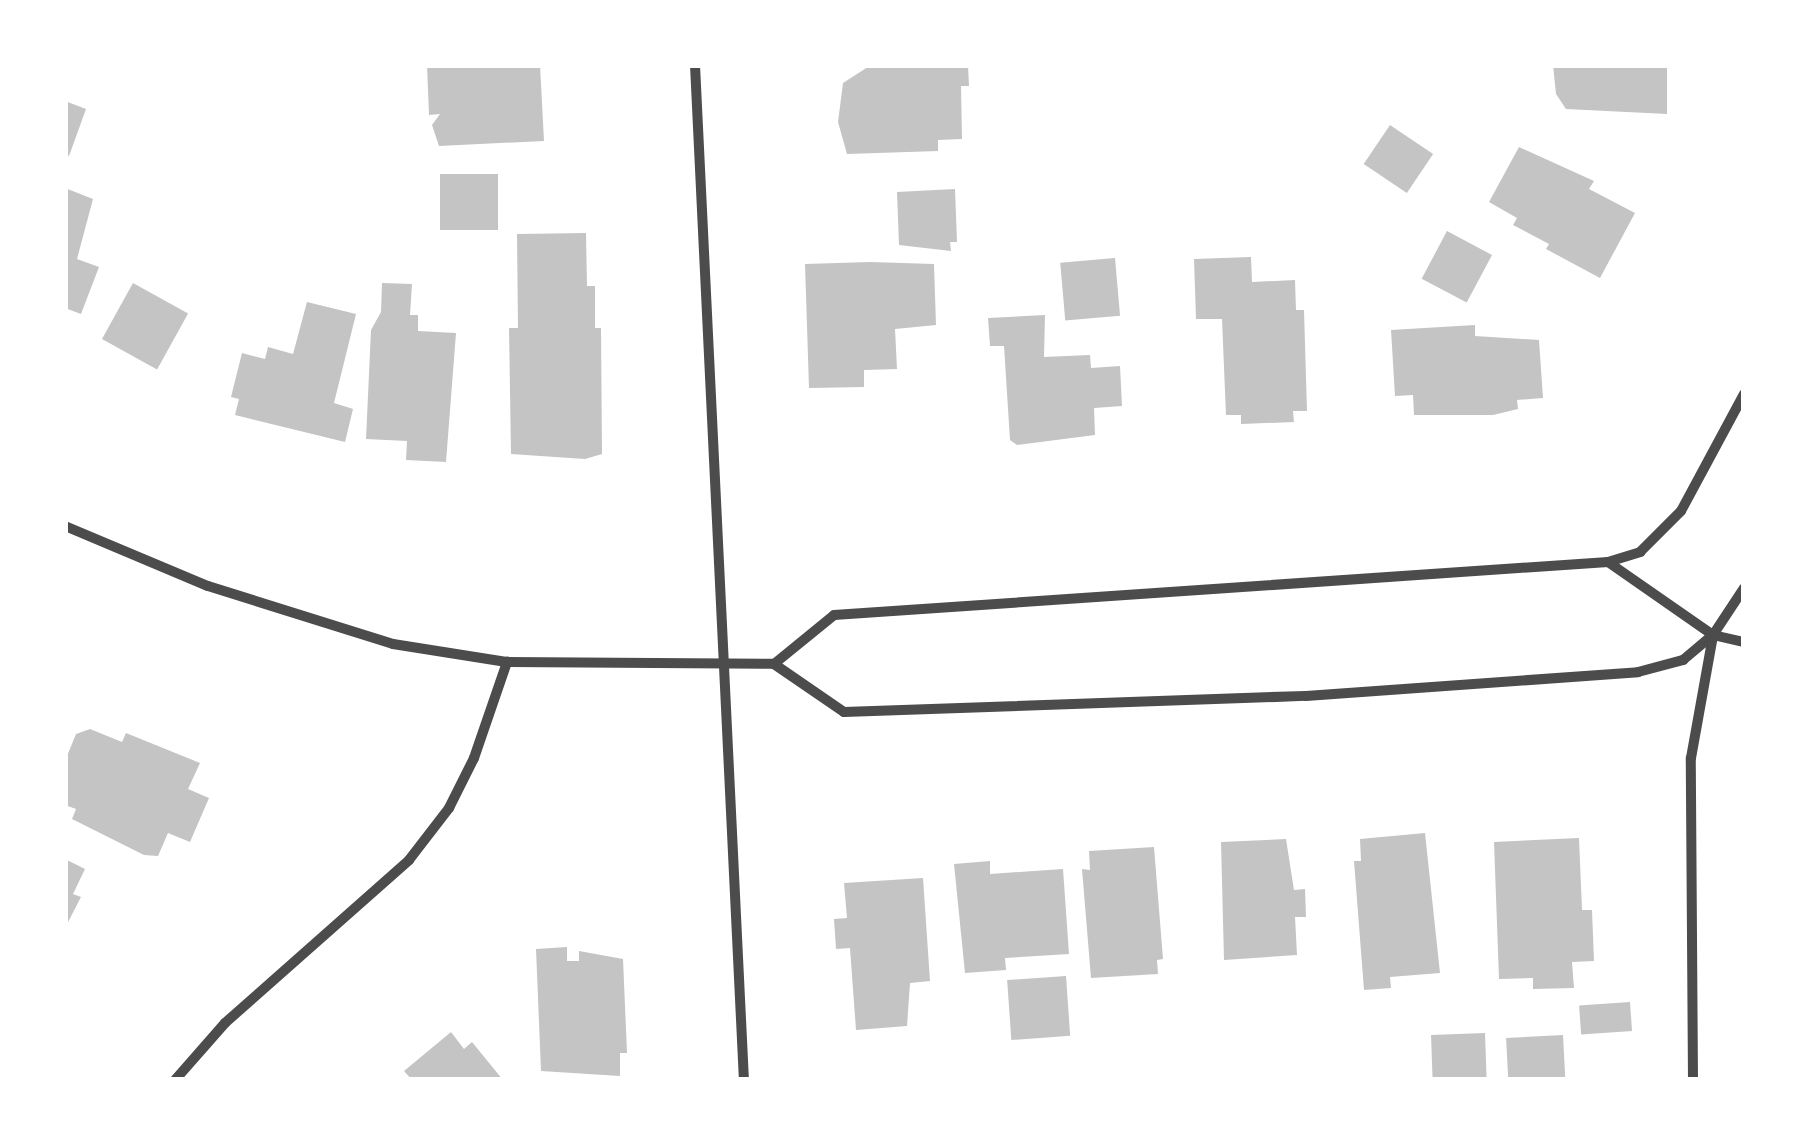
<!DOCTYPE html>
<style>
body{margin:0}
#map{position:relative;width:1809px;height:1145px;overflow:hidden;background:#fff;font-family:"Libre Baskerville",serif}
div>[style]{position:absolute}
.building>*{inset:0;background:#c4c4c4;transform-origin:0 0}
.minor>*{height:10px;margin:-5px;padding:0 5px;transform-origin:5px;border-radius:5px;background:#4c4c4c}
span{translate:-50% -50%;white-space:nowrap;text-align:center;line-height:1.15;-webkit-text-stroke:9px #fff;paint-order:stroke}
.frame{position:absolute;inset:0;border:68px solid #fff;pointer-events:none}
</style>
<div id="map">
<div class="building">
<div style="clip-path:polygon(427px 65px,540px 65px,544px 141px,439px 146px,432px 125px,440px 114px,429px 115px)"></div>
<div style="clip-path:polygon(871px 65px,968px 65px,969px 86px,961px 86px,962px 139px,938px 140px,938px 151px,847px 154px,838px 122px,843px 83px)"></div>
<div style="clip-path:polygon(1553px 65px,1667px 65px,1667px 114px,1566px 109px,1556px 94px)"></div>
<div style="clip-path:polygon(65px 101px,86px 109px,69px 156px,65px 154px)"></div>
<div style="left:1390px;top:125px;width:52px;height:47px;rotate:34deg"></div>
<div style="clip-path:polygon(1519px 147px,1594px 181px,1589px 189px,1635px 213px,1600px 278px,1546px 249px,1549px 244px,1513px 225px,1517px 218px,1489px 202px)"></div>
<div style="left:440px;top:174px;width:58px;height:56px"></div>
<div style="clip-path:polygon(65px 188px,93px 199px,77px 259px,99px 267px,81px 314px,65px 308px)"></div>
<div style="clip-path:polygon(955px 189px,957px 242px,950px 242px,951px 251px,899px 245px,897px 192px)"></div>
<div style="left:1447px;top:231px;width:51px;height:54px;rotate:28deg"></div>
<div style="clip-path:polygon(586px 233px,587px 286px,595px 286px,595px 328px,601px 328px,602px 454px,585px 459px,511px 454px,509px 328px,518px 328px,517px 234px)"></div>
<div style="clip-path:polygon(1251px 257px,1252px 282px,1295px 280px,1296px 310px,1304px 310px,1307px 411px,1293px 411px,1294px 422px,1241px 424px,1241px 415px,1226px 415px,1222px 319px,1196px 319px,1194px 259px)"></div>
<div style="left:1115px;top:258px;width:58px;height:55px;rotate:85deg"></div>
<div style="clip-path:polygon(870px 262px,934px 264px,936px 325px,895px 329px,897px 369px,864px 370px,864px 387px,809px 388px,805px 264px)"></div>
<div style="left:133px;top:283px;width:63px;height:64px;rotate:29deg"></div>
<div style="clip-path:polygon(382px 283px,412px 284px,410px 315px,418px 315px,418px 331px,456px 333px,446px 462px,406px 460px,407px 441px,366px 439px,371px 330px,381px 312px)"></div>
<div style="clip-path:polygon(307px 302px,356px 314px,334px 403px,353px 409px,345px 442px,235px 415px,239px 399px,231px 397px,242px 353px,265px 359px,268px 347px,293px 354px)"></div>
<div style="clip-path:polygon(1045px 315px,1044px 357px,1090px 355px,1091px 368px,1120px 366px,1122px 406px,1094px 408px,1095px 435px,1017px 445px,1010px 440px,1004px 346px,990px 346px,988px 318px)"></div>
<div style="clip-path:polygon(1475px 325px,1475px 336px,1539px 340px,1543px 398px,1517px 400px,1518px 409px,1493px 415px,1414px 415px,1413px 395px,1395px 396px,1391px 330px)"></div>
<div style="clip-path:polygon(90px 729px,122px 742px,126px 733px,200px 763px,188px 789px,209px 798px,190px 842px,168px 833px,158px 856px,144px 855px,72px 819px,76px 809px,65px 805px,65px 761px,76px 734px)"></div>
<div style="clip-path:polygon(1425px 833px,1440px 973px,1390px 977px,1391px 988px,1364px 990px,1354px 861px,1361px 861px,1360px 839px)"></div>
<div style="clip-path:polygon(1579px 838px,1582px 910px,1592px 910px,1594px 961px,1572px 962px,1574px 988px,1533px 989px,1533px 978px,1499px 979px,1494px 842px)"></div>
<div style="clip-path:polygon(1286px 839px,1294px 890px,1305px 889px,1306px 917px,1295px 917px,1297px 955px,1224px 960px,1221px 842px)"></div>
<div style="clip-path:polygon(1154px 847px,1163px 959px,1157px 960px,1158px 974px,1091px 978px,1082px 869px,1090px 870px,1089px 851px)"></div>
<div style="clip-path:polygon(65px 859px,85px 869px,73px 894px,81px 897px,65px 928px)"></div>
<div style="clip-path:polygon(990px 861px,990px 874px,1063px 869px,1069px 954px,1005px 958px,1006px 970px,965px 973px,954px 864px)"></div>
<div style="clip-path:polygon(923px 878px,930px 981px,910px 983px,907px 1026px,856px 1030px,850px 948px,836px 949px,834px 919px,847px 918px,844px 883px)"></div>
<div style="clip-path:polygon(567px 947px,567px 961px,579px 961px,579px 951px,623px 959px,627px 1053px,620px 1053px,620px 1076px,541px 1071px,536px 949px)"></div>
<div style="left:1066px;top:976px;width:60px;height:59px;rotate:86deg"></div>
<div style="left:1630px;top:1002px;width:29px;height:51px;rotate:86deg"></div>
<div style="clip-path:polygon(451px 1032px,464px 1049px,472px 1042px,503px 1080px,412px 1080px,404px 1071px)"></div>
<div style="left:1485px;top:1033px;width:47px;height:54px;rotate:88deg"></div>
<div style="left:1563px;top:1035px;width:45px;height:57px;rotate:87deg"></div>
</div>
<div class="minor">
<div style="left:695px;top:65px;width:1016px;rotate:87.24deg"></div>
<div style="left:65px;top:526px;width:155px;rotate:22.8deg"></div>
<div style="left:208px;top:586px;width:194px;rotate:17.4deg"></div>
<div style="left:393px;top:644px;width:115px;rotate:9deg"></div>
<div style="left:507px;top:662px;width:267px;rotate:0.4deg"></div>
<div style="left:774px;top:664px;width:85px;rotate:34.4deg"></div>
<div style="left:844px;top:712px;width:462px;rotate:-2deg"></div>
<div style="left:1306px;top:696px;width:333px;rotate:-4.1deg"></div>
<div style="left:1638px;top:672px;width:47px;rotate:-14.9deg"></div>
<div style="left:1683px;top:660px;width:39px;rotate:-40deg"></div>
<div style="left:1713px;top:635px;width:56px;rotate:-56.6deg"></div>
<div style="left:1608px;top:562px;width:128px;rotate:34.8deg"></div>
<div style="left:1713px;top:635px;width:32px;rotate:13deg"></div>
<div style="left:774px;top:664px;width:77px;rotate:-39.2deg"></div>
<div style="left:834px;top:615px;width:776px;rotate:-3.92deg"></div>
<div style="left:1608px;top:562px;width:34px;rotate:-17deg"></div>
<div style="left:1640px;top:552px;width:58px;rotate:-45deg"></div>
<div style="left:1681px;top:511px;width:133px;rotate:-61.7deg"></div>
<div style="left:175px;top:1080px;width:76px;rotate:-48.7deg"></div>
<div style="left:225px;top:1023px;width:246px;rotate:-41.5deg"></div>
<div style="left:409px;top:860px;width:66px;rotate:-52.4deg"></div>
<div style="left:449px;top:808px;width:56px;rotate:-63.4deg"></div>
<div style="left:474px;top:758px;width:102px;rotate:-71deg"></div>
<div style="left:1693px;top:1080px;width:322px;rotate:-90.4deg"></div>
<div style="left:1691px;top:758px;width:124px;rotate:-79.8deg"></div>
</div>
<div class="frame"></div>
</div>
